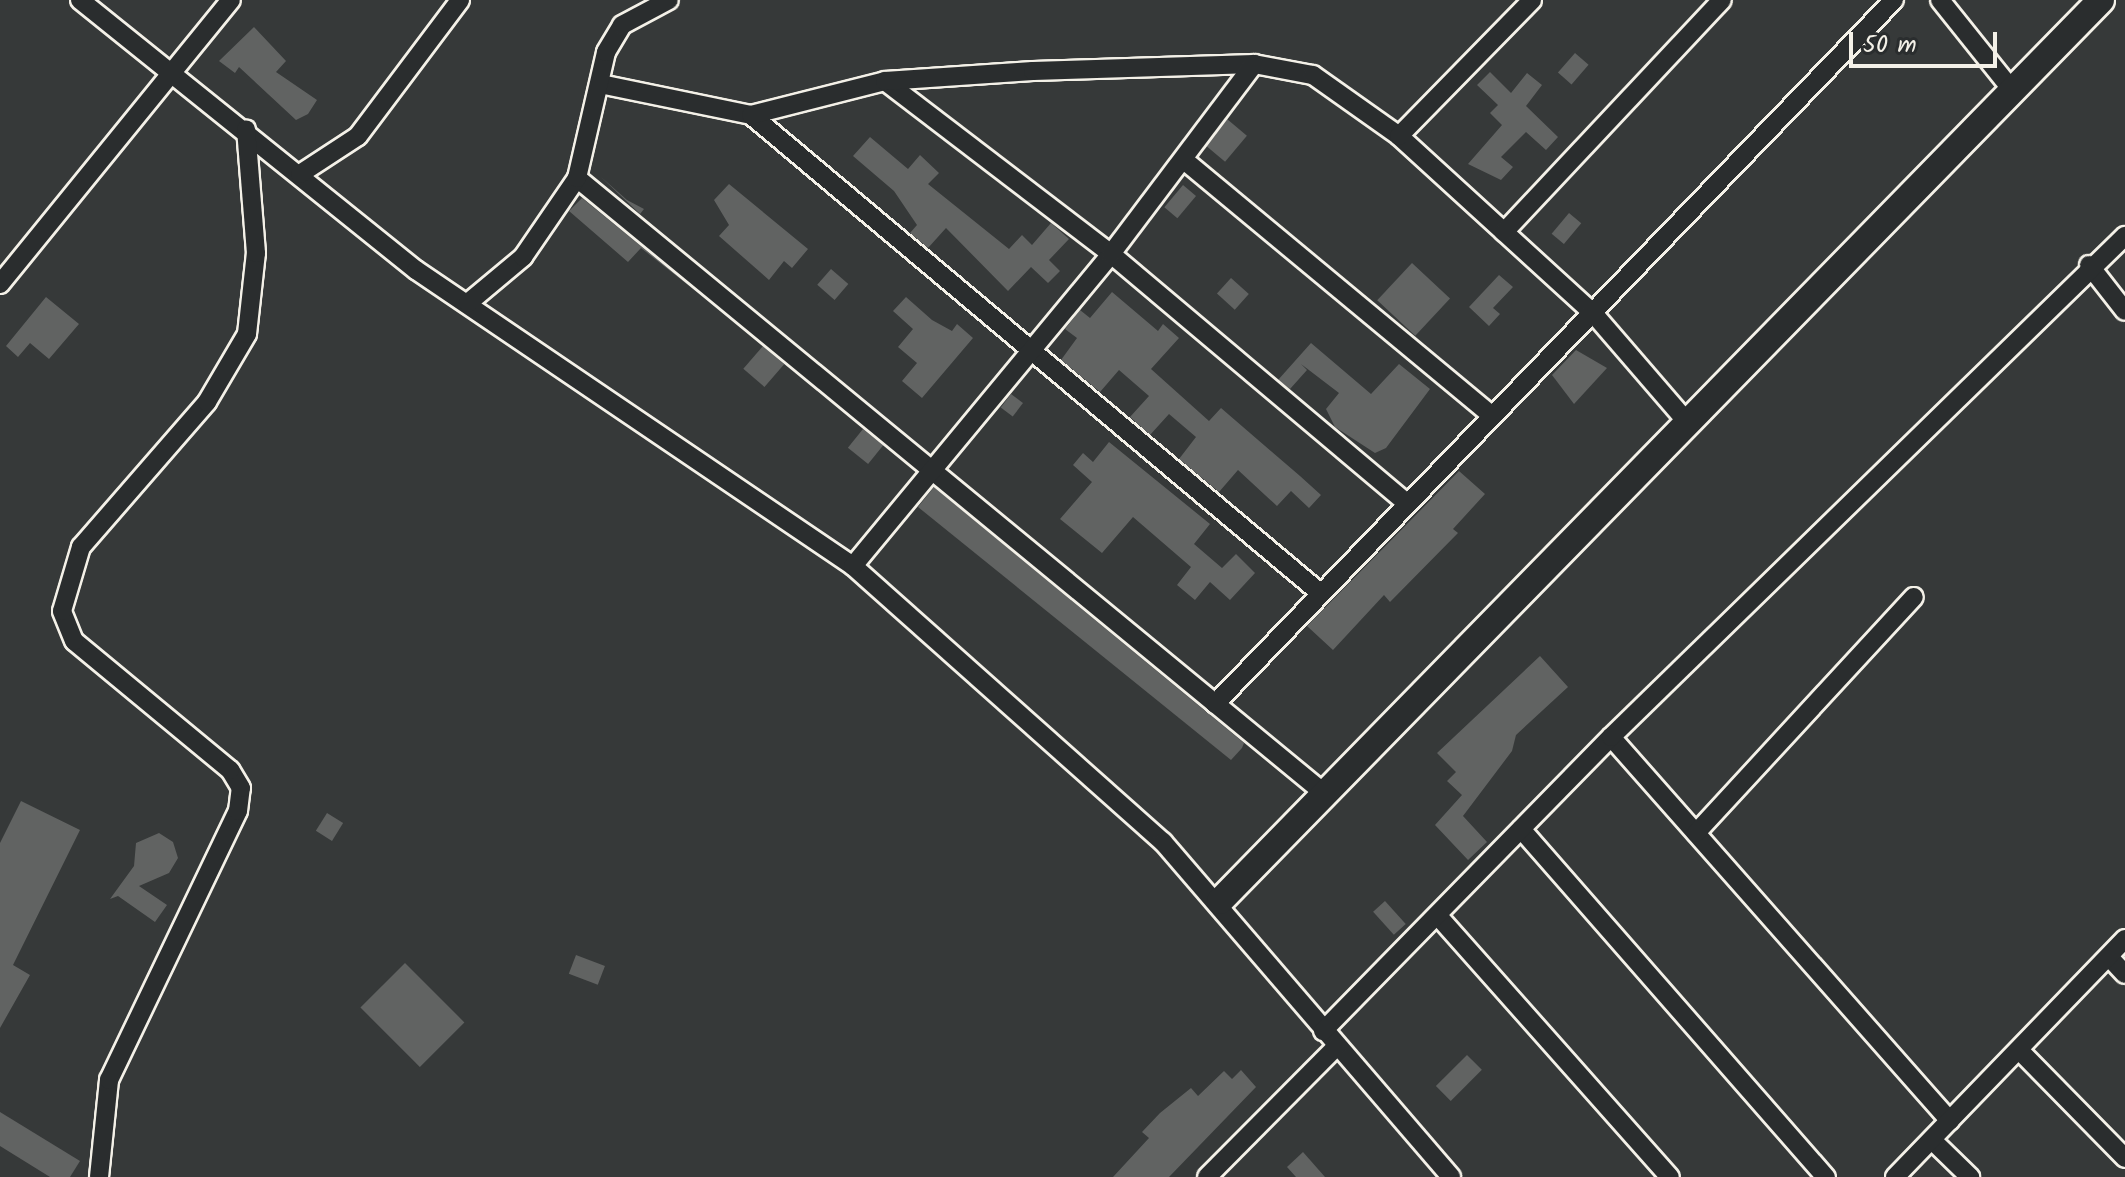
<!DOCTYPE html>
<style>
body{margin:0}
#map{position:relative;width:2125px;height:1177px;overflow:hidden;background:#363939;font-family:Kalam,sans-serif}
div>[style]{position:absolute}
.building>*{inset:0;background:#616362;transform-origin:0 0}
.roads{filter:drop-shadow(2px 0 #f4f1e8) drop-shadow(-2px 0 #f4f1e8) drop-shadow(0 2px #f4f1e8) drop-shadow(0 -2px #f4f1e8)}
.street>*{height:18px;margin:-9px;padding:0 9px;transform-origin:9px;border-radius:9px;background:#2a2d2e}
.secondary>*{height:26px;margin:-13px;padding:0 13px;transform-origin:13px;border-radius:13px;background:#2a2d2e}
span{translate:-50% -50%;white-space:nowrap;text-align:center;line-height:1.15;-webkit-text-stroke:8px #2a2d2e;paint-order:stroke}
.scale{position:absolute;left:1849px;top:32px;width:148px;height:36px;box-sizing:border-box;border:4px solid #f4f1e8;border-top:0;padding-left:10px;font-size:24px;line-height:28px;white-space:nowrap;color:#f4f1e8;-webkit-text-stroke:6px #2a2d2e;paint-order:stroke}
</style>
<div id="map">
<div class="building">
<div style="clip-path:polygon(254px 27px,286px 61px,276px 72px,317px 100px,308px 114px,296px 120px,239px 67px,235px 73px,219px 61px)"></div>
<div style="left:1575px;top:53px;width:18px;height:26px;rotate:41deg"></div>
<div style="clip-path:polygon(1490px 72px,1511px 93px,1527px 73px,1542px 85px,1526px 106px,1558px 137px,1546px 150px,1526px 132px,1501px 157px,1513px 167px,1501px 180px,1468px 164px,1502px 125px,1490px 113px,1498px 105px,1477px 85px)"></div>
<div style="left:1227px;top:119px;width:26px;height:34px;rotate:40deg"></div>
<div style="clip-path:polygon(870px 137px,908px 169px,920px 155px,939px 173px,928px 184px,1009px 249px,1022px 235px,1032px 245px,1051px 223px,1069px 239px,1049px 260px,1060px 271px,1048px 283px,1031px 267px,1008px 291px,946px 228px,928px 248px,910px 233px,917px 225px,894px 191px,853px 156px)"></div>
<div style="clip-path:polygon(601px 177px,627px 200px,644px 209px,640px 214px)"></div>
<div style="clip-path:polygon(729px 184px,808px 249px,792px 268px,784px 261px,769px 280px,719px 236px,729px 225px,714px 200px)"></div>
<div style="left:1183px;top:185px;width:17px;height:29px;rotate:40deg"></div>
<div style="clip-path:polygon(582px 198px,702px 296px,641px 248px,628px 262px,569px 211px)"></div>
<div style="left:1569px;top:213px;width:16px;height:27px;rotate:40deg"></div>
<div style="left:1412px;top:263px;width:52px;height:51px;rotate:43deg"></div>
<div style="left:831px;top:269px;width:23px;height:21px;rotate:41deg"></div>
<div style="clip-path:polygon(1499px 275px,1513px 287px,1493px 308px,1500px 314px,1489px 326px,1469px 307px)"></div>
<div style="left:1231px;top:278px;width:24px;height:21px;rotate:42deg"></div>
<div style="clip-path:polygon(1112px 292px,1158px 331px,1163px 324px,1179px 338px,1151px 369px,1209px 421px,1221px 408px,1300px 476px,1321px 495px,1309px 508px,1291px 491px,1277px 506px,1238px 470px,1219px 492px,1179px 459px,1196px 437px,1169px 414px,1150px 435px,1130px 417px,1149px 396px,1119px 370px,1100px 392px,1061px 360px,1077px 338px,1065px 329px,1080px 310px,1090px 318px)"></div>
<div style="clip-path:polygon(46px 297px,79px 324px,49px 359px,30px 343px,18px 357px,6px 346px)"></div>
<div style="clip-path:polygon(906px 297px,932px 320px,952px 331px,957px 324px,973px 338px,922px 398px,902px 381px,917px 363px,898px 347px,913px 329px,893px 311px)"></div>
<div style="clip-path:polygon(1311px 343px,1371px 394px,1399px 364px,1430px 389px,1386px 448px,1375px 453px,1335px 427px,1326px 409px,1339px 393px,1301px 364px,1307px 370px,1290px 389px,1278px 380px)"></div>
<div style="left:763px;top:346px;width:28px;height:30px;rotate:41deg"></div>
<div style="clip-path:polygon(1576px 350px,1607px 368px,1574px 404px,1552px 375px)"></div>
<div style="left:1011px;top:394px;width:15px;height:17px;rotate:37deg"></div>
<div style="left:863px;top:429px;width:26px;height:24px;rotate:39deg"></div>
<div style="clip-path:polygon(1109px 442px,1210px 524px,1194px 544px,1222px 568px,1236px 554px,1255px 573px,1230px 600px,1210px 582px,1195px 600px,1177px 585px,1191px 567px,1133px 517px,1102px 553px,1060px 519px,1092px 482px,1073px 465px,1083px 453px,1093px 462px)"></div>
<div style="clip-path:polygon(1459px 471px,1485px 494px,1453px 529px,1458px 533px,1390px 602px,1384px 595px,1333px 650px,1307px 626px)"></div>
<div style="clip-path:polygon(934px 487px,1244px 743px,1242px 748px,1231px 760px,918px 507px)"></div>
<div style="clip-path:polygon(1540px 656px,1568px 687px,1516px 735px,1512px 751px,1463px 816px,1487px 842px,1468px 860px,1435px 825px,1462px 795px,1447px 781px,1456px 772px,1437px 753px)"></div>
<div style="clip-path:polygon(21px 801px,80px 830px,13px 965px,30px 975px,0 1028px,0 843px)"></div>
<div style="left:327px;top:813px;width:19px;height:21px;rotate:32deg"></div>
<div style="clip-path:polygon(159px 833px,173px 842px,178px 858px,169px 873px,139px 886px,167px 905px,155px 922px,118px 896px,110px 899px,134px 866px,136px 843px)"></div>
<div style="left:1385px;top:901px;width:31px;height:16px;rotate:48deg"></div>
<div style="left:576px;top:955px;width:31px;height:20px;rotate:21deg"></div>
<div style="left:405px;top:963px;width:84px;height:63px;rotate:45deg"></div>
<div style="left:1467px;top:1055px;width:21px;height:44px;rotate:45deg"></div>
<div style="clip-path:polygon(1241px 1070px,1256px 1087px,1169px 1177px,1113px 1177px,1149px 1138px,1142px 1132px,1160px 1113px,1191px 1088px,1198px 1096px,1224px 1071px,1232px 1079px)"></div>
<div style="clip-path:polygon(0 1112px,80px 1161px,70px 1177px,50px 1177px,0 1146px)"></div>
<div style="clip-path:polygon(1303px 1152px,1325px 1177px,1296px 1177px,1287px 1167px)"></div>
</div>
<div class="roads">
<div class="street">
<div style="left:80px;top:0;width:431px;rotate:38.8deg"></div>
<div style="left:416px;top:270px;width:528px;rotate:34.11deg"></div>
<div style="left:853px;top:566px;width:415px;rotate:41.7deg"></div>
<div style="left:1163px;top:842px;width:442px;rotate:49.3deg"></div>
<div style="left:1940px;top:0;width:115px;rotate:51.3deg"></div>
<div style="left:885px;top:81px;width:285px;rotate:37.4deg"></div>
<div style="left:1111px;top:254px;width:385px;rotate:40.1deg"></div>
<div style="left:600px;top:84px;width:154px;rotate:11.6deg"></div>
<div style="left:751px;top:115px;width:742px;rotate:40.02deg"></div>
<div style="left:751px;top:115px;width:138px;rotate:-14.2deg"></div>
<div style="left:885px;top:81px;width:148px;rotate:-3.9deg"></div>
<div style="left:1033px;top:71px;width:221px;rotate:-1.8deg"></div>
<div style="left:1254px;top:64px;width:60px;rotate:10.6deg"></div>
<div style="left:1313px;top:75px;width:105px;rotate:35.3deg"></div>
<div style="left:1399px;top:136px;width:263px;rotate:42.4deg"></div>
<div style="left:1593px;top:313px;width:145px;rotate:49.2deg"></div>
<div style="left:1399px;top:136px;width:190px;rotate:-45.6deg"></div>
<div style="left:1184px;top:160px;width:399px;rotate:39.7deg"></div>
<div style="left:300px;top:174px;width:69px;rotate:-33.2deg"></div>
<div style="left:358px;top:136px;width:170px;rotate:-53.1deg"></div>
<div style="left:577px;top:178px;width:969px;rotate:39.47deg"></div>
<div style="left:1504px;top:232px;width:318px;rotate:-46.8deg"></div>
<div style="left:2089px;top:265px;width:58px;rotate:52deg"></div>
<div style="left:0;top:284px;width:366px;rotate:-50.9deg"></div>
<div style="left:468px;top:303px;width:72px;rotate:-39.9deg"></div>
<div style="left:523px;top:257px;width:96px;rotate:-55.6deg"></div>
<div style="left:577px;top:178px;width:129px;rotate:-77deg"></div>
<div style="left:606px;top:52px;width:31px;rotate:-59deg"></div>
<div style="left:622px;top:25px;width:53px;rotate:-28deg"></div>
<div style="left:853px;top:566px;width:405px;rotate:-50.4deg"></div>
<div style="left:1111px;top:254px;width:238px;rotate:-53deg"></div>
<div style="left:1215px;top:704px;width:978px;rotate:-46.04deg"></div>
<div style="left:1611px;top:737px;width:512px;rotate:48.56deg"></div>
<div style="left:1521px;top:829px;width:463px;rotate:48.8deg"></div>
<div style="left:1696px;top:833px;width:321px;rotate:-47.3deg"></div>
<div style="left:1438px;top:916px;width:349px;rotate:48.4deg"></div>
<div style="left:2109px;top:957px;width:23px;rotate:47deg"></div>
<div style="left:1323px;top:1031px;width:412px;rotate:-45.6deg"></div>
<div style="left:1611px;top:737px;width:718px;rotate:-44.27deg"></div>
<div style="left:2020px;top:1051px;width:150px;rotate:45.5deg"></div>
<div style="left:1933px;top:1141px;width:52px;rotate:44.2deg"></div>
<div style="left:99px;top:1177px;width:98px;rotate:-84.1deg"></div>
<div style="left:109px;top:1080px;width:298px;rotate:-64.4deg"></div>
<div style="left:238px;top:811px;width:23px;rotate:-83deg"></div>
<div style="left:241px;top:788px;width:21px;rotate:-121deg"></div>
<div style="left:230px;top:770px;width:202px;rotate:-140.4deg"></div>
<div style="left:74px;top:641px;width:32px;rotate:-112deg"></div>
<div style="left:62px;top:611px;width:67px;rotate:-73.5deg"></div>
<div style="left:81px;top:547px;width:192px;rotate:-49deg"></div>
<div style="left:207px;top:402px;width:79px;rotate:-59.5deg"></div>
<div style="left:247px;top:334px;width:81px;rotate:-83.7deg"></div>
<div style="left:256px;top:253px;width:124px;rotate:-94.6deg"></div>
<div style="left:1207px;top:1177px;width:183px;rotate:-45.2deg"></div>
<div style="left:1895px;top:1177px;width:331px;rotate:-46deg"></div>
</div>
<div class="secondary">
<div style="left:1220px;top:901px;width:1260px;rotate:-45.64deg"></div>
</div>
</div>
<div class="scale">50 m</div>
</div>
